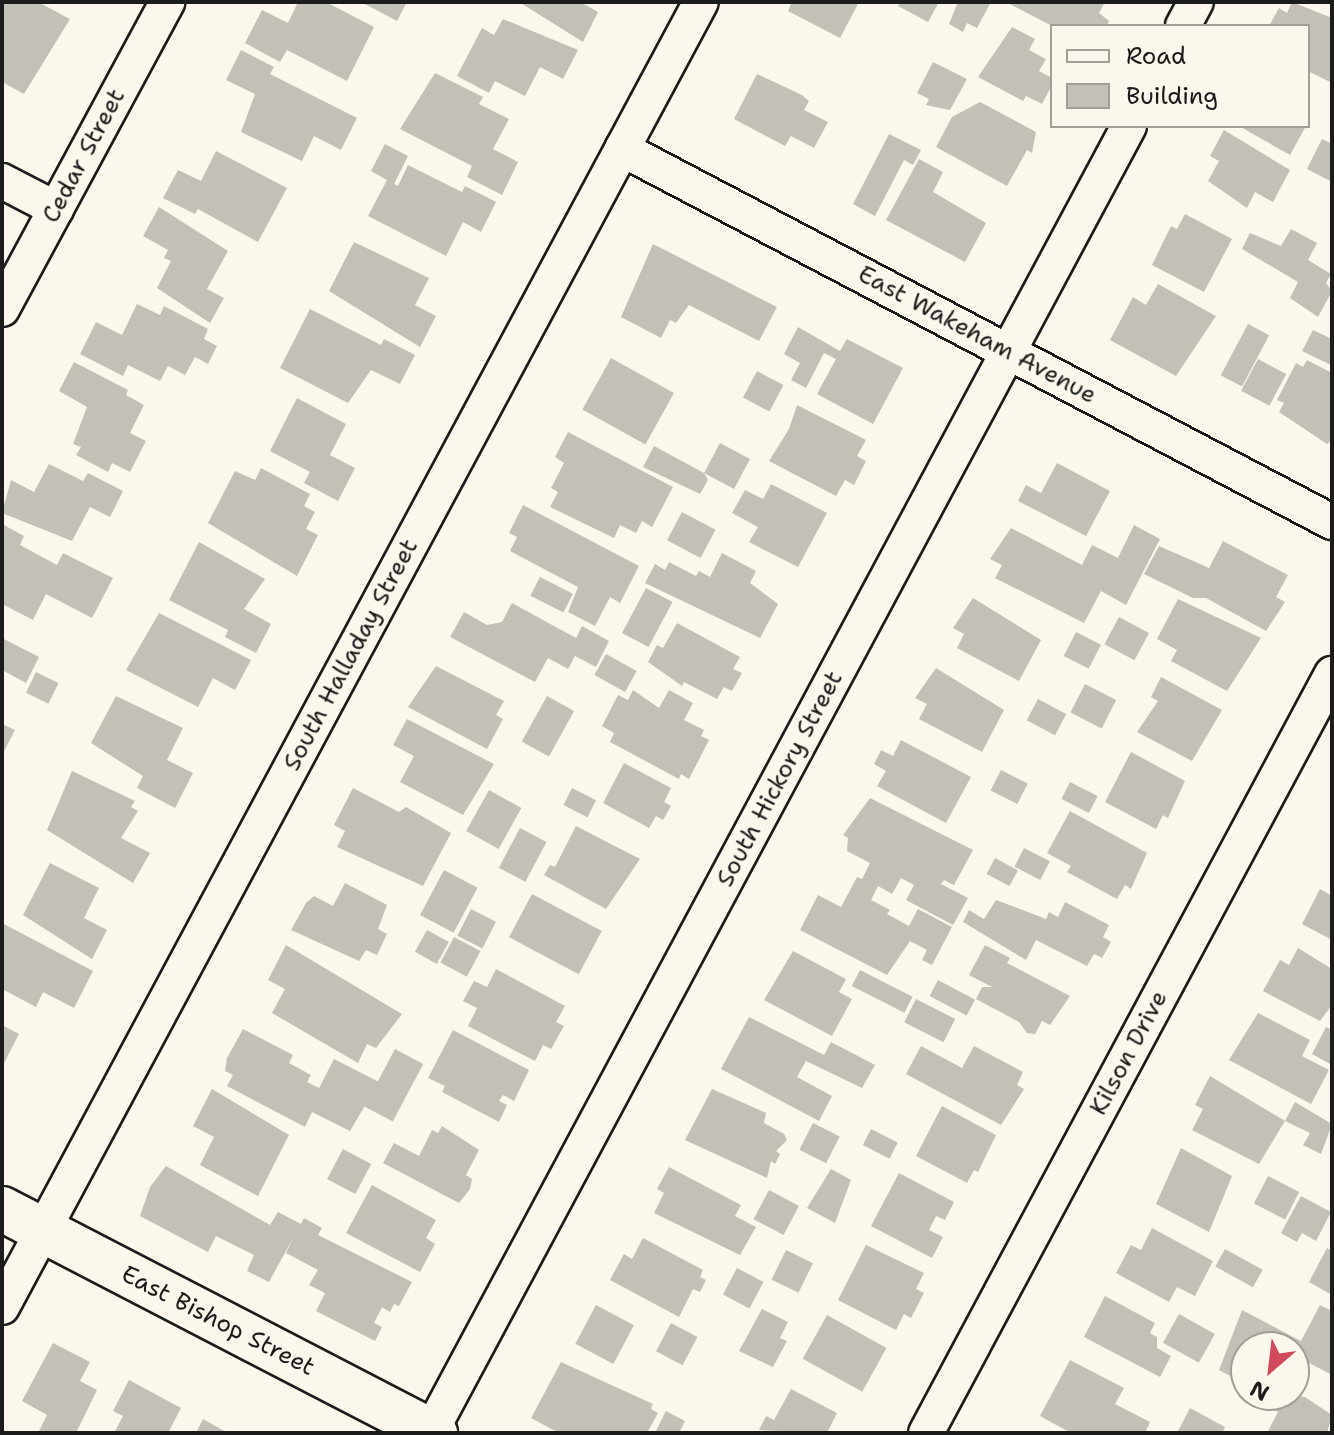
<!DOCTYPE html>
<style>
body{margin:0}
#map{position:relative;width:1334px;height:1435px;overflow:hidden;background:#fbf7ec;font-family:"Shantell Sans",sans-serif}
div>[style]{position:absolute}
.building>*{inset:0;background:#c3c0b8;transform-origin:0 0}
.roads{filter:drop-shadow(2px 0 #1c1c1c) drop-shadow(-2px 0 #1c1c1c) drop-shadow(0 2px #1c1c1c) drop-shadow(0 -2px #1c1c1c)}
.street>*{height:34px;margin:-17px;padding:0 17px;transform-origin:17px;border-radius:17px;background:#fbf7ec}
.secondary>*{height:44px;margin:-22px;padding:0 22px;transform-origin:22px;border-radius:22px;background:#fbf7ec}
span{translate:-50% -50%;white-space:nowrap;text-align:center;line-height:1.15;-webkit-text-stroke:7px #fbf7ec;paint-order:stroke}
.street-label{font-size:24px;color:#1c1c1c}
.frame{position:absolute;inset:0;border:4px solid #1c1c1c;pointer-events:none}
.legend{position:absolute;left:1050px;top:24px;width:260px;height:104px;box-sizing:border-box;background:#fbf7ec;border:2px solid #a29f99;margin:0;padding:10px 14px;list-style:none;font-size:24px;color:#1c1c1c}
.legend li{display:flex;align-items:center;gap:16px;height:40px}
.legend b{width:40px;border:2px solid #a29f99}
.north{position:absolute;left:1230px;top:1331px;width:80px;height:80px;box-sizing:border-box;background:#fbf7ec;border:2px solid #a29f99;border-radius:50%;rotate:208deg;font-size:22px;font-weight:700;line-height:32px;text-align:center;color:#1c1c1c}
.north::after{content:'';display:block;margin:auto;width:28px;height:36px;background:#d1495b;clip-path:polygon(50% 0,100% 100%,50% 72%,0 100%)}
</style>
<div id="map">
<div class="building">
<div style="clip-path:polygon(2px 2px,38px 2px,70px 19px,24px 94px,2px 82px)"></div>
<div style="clip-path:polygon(298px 2px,326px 2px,374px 27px,347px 81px,287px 50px,280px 62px,245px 43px,262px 10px,288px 23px)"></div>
<div style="clip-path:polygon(361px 2px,407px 2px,397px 21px)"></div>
<div style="clip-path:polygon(519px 2px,580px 2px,598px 12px,583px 42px)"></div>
<div style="clip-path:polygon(792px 2px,859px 2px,840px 38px,788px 11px)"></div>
<div style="clip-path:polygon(900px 2px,939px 2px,928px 22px,898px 6px)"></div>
<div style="clip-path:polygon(958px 2px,991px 2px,977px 28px,967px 23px,963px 32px,949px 24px)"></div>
<div style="clip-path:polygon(1006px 2px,1105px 2px,1099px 13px,1109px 21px,1107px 26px,1052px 26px)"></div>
<div style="clip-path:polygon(1292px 2px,1332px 18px,1332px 83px,1308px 71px,1308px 26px,1269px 26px,1279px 8px,1287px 13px)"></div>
<div style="clip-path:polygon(503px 19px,578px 50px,563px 79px,540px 67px,525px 96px,495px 81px,489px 93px,457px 76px,482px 28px,494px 35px)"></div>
<div style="clip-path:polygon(1012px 27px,1035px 39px,1029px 50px,1046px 59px,1039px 71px,1052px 78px,1052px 85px,1042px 104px,1026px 96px,1023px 101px,978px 77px)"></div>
<div style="clip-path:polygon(241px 50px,274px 67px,270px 74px,357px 118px,341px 150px,314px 136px,302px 161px,241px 132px,255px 94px,226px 80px)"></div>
<div style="clip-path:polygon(933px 62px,967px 79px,950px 110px,926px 105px,929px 99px,917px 93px)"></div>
<div style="clip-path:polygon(435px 73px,483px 97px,479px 104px,509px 119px,493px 149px,518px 162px,502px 195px,467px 177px,472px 166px,400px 129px)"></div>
<div style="clip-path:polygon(757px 74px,802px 95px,809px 101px,804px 110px,828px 122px,814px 148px,791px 136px,785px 146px,734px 119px)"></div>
<div style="clip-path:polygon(980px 102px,1036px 132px,1032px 153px,1027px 150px,1007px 186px,936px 147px,952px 117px)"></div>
<div style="clip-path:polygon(1239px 126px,1306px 126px,1290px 155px)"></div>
<div style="clip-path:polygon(1224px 130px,1290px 170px,1273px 202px,1255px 192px,1247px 208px,1208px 181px,1219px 161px,1210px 156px)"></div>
<div style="clip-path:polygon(889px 134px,921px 150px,913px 165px,904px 160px,875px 216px,853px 204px)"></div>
<div style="clip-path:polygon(1322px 139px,1332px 144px,1332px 182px,1307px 169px)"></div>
<div style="clip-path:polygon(385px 144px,408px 156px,394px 184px,398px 186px,408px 165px,462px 192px,465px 186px,496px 202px,481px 232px,463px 222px,446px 256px,368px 216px,387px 180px,371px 171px)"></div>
<div style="clip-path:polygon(216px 151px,287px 188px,258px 242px,198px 209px,195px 214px,163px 198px,178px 170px,201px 181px)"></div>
<div style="clip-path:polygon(919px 159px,943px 172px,933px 192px,986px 223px,965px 262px,886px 220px)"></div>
<div style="clip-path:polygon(159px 207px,228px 251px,207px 289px,224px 298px,210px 323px,157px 288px,171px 261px,164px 258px,168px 250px,143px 236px)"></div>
<div style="clip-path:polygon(1185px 214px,1232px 239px,1204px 292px,1152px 265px,1171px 226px,1177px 229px)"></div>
<div style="clip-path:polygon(1291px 229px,1317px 243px,1308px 260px,1331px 274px,1326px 283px,1332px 291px,1318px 317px,1290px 298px,1298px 282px,1242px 249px,1250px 233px,1281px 246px)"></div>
<div style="clip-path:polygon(354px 242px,429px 278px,415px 305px,436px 316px,420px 347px,329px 291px)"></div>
<div style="clip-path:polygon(653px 244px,777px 307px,759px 341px,689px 305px,676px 323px,670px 320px,661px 338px,621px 317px)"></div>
<div style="clip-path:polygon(1158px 284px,1216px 316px,1176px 376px,1110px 340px,1133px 297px,1146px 305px)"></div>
<div style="clip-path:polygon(137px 304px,160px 315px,164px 306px,208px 329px,204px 339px,217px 346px,208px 364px,195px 357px,185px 375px,168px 366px,160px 381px,128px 365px,123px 376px,80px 354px,96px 322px,122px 335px)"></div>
<div style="clip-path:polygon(310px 309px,381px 345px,384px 339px,415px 355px,400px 384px,371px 370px,348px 403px,280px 368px)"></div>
<div style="left:1248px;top:324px;width:24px;height:58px;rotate:28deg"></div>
<div style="clip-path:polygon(798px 327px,840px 351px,847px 339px,903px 368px,873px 424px,817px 394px,836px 359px,824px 353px,806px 388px,791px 380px,800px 363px,784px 354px)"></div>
<div style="clip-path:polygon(1313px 330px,1332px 339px,1331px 365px,1302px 351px)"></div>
<div style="left:611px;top:358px;width:72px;height:59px;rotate:29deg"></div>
<div style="left:1258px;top:359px;width:32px;height:36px;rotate:28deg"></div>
<div style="clip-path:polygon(1307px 360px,1332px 373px,1332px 440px,1327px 444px,1279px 412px,1284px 403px,1277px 400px,1296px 363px,1303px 367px)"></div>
<div style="clip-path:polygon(74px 362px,128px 390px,126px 395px,144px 405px,130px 433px,146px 441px,130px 472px,112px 463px,108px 472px,76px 455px,81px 447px,73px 444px,87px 407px,59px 391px)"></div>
<div style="left:757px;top:371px;width:30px;height:30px;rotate:28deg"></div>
<div style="clip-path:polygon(297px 398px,346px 424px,330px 455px,355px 468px,338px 501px,304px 483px,310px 472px,270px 451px)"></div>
<div style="clip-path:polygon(797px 405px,866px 440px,857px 456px,866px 461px,854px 485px,845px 480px,836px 496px,769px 461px,789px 429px)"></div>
<div style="clip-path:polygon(568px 432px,673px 487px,652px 527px,642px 521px,636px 533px,620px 525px,614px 538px,550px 507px,558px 492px,551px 488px,564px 463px,555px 457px)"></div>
<div style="left:720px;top:443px;width:34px;height:34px;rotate:28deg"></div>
<div style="clip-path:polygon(654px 446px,704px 473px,708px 480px,700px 494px,643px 467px)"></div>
<div style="clip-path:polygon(1057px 463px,1110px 491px,1086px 536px,1018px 501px,1026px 485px,1041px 493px)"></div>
<div style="clip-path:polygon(49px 464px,83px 481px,88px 473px,123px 491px,110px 517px,90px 507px,72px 541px,2px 513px,11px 480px,34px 492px)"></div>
<div style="clip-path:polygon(261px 468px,310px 494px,304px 506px,315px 512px,306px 529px,318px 535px,297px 576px,208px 523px,235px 471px,255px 480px)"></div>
<div style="clip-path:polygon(771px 484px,827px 513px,798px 567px,749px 542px,758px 527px,732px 513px,745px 490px,763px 499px)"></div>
<div style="clip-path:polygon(523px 505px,639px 566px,620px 603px,610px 597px,595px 626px,568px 612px,578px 587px,510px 551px,517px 537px,509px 533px)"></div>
<div style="left:682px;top:512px;width:38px;height:32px;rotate:28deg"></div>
<div style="clip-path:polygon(2px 524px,24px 536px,20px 545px,57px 565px,63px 553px,113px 578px,92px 618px,46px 594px,33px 620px,2px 604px)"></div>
<div style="clip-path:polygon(1134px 525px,1160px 539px,1126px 605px,1101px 591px,1084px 623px,995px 578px,1002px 565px,990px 559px,1011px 528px,1082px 565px,1092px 545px,1118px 558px)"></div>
<div style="clip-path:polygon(1223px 541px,1288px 575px,1276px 597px,1285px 602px,1266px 631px,1206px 598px,1193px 598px,1144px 574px,1159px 546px,1209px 568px)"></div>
<div style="clip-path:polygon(199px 542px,265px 579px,244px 609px,271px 624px,256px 653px,225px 637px,228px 630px,169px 600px)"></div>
<div style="clip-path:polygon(722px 553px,756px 571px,750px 583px,778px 604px,760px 638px,645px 583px,655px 564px,665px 570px,669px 562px,696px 576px,699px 571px,710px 577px)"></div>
<div style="left:540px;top:577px;width:37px;height:21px;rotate:27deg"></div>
<div style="left:646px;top:588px;width:30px;height:51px;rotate:28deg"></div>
<div style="clip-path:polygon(973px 598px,1041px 640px,1019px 681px,957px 648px,964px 634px,953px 628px)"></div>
<div style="clip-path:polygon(1178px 599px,1261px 638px,1227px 691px,1171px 661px,1177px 650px,1157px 639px)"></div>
<div style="clip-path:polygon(512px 603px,576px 638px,582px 626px,609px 641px,596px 667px,575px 656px,568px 669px,548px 658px,535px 682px,450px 637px,464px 612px,487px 625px,502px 622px)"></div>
<div style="clip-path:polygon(159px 613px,251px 660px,235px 690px,213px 678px,198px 707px,126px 670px)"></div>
<div style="left:1119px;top:617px;width:34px;height:31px;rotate:28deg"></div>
<div style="clip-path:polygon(677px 623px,740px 657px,733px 669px,742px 673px,732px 691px,724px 687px,717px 699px,684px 682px,682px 686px,648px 662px,657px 645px,663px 648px)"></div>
<div style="left:1076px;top:632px;width:28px;height:27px;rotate:27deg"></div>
<div style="clip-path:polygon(2px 638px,39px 657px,26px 683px,2px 670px)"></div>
<div style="left:606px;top:654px;width:35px;height:24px;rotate:29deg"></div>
<div style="clip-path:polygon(436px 666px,504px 701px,496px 715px,503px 719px,487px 749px,408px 707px)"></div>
<div style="clip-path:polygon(936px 668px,1004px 710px,982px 752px,919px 719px,927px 704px,915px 698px)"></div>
<div style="left:36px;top:672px;width:25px;height:23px;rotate:26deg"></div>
<div style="clip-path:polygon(1161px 677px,1222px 710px,1192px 761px,1137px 732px,1158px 701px,1151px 697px)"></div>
<div style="left:1085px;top:684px;width:35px;height:32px;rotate:27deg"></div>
<div style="clip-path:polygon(633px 690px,659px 708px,669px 690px,693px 703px,684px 720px,704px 730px,701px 736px,709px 740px,689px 779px,681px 774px,679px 779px,610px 742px,614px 733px,602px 726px,618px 695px,628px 700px)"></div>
<div style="clip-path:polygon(116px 696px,183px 728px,167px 760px,193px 773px,175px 808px,137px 788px,143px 776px,91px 743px)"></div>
<div style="left:547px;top:696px;width:31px;height:52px;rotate:29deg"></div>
<div style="left:1038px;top:699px;width:32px;height:24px;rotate:28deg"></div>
<div style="clip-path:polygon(407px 719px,494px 764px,463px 815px,400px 782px,414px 756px,393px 745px)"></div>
<div style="clip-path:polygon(2px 724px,15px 730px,2px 755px)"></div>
<div style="clip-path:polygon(901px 740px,971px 777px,946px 823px,877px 786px,886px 771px,874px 764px,881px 750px,893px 756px)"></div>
<div style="clip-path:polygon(1131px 752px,1185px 781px,1168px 818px,1163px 815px,1156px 829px,1105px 802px)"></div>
<div style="clip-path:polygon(624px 763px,671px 788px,664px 802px,671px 806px,663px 820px,656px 816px,649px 828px,603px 803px)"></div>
<div style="left:1001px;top:770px;width:30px;height:23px;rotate:27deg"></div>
<div style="clip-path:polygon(72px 771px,135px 801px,131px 807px,138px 811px,121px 838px,150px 853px,133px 883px,47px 830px)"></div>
<div style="left:1070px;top:782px;width:31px;height:19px;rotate:27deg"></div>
<div style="clip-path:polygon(353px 788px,399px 812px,406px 807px,451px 833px,423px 886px,337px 847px,345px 831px,334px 825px)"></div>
<div style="left:572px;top:788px;width:27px;height:19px;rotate:27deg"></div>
<div style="left:489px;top:790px;width:37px;height:47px;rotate:29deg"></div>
<div style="clip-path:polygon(870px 798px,973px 850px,954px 885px,944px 880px,941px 884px,968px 898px,953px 925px,906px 900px,914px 885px,901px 878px,892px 894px,878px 886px,871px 900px,890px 910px,887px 914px,909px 926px,918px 909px,952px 927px,932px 965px,922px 960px,927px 950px,910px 941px,887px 975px,800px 930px,818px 895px,841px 907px,857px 877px,862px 879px,870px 863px,847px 851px,848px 838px,843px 835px)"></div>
<div style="clip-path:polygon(1070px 811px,1147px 853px,1131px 889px,1125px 885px,1117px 899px,1067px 872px,1071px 866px,1047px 853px)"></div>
<div style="clip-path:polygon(576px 826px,640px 859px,606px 909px,544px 875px,550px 865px,555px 867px)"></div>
<div style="left:520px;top:828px;width:30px;height:45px;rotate:28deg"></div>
<div style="left:1024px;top:848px;width:29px;height:21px;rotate:27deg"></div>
<div style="left:995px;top:858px;width:26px;height:18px;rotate:28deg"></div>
<div style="clip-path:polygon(50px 863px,99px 888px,84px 918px,107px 930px,92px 959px,23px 915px)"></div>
<div style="left:444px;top:870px;width:38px;height:51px;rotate:28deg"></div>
<div style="clip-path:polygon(345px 883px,387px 905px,378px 929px,387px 934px,377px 955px,366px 950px,359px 961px,291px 930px,306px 903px,314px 896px,333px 906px)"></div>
<div style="clip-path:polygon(1320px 889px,1332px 896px,1332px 940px,1302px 924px)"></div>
<div style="left:532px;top:894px;width:79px;height:49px;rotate:28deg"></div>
<div style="clip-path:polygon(996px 900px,1046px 919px,1049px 912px,1058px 917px,1065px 902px,1109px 925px,1103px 937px,1111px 942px,1102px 958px,1094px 954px,1087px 966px,1036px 940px,1026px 960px,963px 922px,969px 910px,984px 919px)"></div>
<div style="left:471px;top:909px;width:28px;height:30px;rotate:27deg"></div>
<div style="clip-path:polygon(2px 923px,93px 971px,74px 1008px,43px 992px,36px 1007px,2px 989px)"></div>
<div style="left:427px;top:930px;width:25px;height:25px;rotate:29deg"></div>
<div style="left:454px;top:937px;width:30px;height:29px;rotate:28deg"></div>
<div style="clip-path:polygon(286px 945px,402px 1014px,376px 1048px,367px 1044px,358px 1063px,272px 1013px,285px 989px,268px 980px)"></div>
<div style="clip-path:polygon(985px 945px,1010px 958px,1007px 963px,1070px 996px,1050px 1025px,1042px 1021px,1035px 1034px,1027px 1033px,1019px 1022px,976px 999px,982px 987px,992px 987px,969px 975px)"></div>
<div style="clip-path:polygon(1298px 948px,1332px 969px,1332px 1005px,1320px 1021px,1263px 991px,1280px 960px,1289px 965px)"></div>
<div style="clip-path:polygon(793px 951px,846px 979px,839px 992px,852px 999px,832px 1036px,764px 1000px)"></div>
<div style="clip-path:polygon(496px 969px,565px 1006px,556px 1022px,564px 1026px,551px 1049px,543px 1045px,535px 1061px,468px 1026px,477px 1008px,463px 1001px,474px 981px,487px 987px)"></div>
<div style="left:860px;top:970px;width:59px;height:18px;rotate:27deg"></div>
<div style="left:938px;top:980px;width:42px;height:18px;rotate:28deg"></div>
<div style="left:916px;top:999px;width:44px;height:26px;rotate:27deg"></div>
<div style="clip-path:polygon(1258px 1013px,1310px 1040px,1302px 1056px,1329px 1070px,1311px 1104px,1229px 1060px)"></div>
<div style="clip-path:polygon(749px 1017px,824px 1055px,831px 1042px,875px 1065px,862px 1088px,806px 1061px,797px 1077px,832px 1096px,819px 1121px,721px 1069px)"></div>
<div style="clip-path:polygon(2px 1025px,19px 1034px,2px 1067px)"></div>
<div style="clip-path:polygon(1326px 1027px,1332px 1030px,1332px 1065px,1312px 1054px)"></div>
<div style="clip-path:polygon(243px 1029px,293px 1055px,289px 1063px,311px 1075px,307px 1082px,319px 1088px,334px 1059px,379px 1082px,350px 1131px,312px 1112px,305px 1127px,227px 1086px,233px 1075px,225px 1071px,227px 1058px)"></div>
<div style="clip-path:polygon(453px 1030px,529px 1070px,514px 1101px,503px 1095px,499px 1101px,507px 1105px,499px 1122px,442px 1092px,445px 1086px,428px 1078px)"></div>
<div style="clip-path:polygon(921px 1046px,962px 1068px,974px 1046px,1023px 1072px,1017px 1085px,1024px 1089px,1001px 1125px,906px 1074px)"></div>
<div style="left:395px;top:1049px;width:32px;height:65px;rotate:28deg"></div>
<div style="clip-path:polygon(1210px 1076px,1285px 1121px,1259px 1164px,1192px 1130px,1203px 1109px,1195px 1105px)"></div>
<div style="clip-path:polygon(212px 1089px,289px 1135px,258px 1196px,200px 1165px,214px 1137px,193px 1126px)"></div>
<div style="clip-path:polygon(712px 1089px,766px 1113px,764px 1123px,784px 1134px,787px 1140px,776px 1151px,780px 1154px,775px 1164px,771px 1161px,767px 1178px,685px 1140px)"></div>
<div style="clip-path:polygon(1295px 1102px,1332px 1124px,1321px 1154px,1303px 1145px,1310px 1133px,1285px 1121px)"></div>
<div style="clip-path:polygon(942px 1106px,996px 1135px,978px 1172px,974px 1170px,967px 1183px,916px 1156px)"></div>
<div style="left:813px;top:1123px;width:30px;height:30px;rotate:27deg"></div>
<div style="clip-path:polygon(442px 1126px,479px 1150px,466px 1175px,472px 1179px,470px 1189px,459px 1203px,383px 1163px,394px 1143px,419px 1156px,432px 1130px,438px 1133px)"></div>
<div style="left:871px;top:1129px;width:30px;height:18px;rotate:27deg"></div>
<div style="clip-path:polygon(1181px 1148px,1232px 1176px,1209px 1232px,1156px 1204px)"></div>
<div style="left:343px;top:1149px;width:32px;height:34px;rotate:28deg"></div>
<div style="clip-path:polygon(166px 1166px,270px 1225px,278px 1212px,301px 1224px,304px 1218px,322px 1228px,318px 1235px,412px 1282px,399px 1306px,394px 1304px,390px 1312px,382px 1307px,374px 1323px,382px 1327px,375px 1341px,316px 1311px,325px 1293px,309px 1285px,318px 1270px,286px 1253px,293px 1238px,269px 1282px,247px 1271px,254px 1255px,216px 1236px,208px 1252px,140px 1216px,150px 1187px)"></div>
<div style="clip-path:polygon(669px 1167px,741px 1205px,735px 1216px,756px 1227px,740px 1255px,654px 1213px,664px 1193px,657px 1189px)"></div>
<div style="clip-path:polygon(831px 1169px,851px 1180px,835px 1223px,807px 1208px)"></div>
<div style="clip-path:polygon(899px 1173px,954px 1202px,945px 1220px,936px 1216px,929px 1230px,943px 1237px,932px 1258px,871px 1226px)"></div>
<div style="left:1268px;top:1176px;width:35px;height:31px;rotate:27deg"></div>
<div style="clip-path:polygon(372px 1185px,436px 1220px,426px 1238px,435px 1244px,420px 1272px,346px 1233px)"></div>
<div style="left:769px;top:1190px;width:34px;height:33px;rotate:28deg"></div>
<div style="clip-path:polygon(1301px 1196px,1331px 1212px,1316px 1241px,1302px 1233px,1297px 1242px,1281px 1233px)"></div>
<div style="clip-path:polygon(1152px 1228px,1213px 1261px,1195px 1296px,1177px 1287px,1169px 1302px,1116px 1273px,1131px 1245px,1141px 1250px)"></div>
<div style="clip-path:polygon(643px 1238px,703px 1270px,700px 1277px,706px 1280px,700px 1292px,693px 1289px,679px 1317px,610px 1280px,624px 1254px,632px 1259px)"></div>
<div style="clip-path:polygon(866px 1245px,924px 1273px,916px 1289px,924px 1293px,911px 1318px,904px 1314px,896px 1330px,838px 1300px)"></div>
<div style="clip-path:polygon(1327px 1248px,1332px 1251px,1332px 1295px,1309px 1282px)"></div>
<div style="left:1225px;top:1249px;width:43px;height:20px;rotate:29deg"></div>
<div style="left:786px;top:1250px;width:30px;height:33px;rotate:26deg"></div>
<div style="left:737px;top:1268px;width:30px;height:30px;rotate:28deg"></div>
<div style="clip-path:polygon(1105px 1296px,1155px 1323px,1150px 1333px,1157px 1337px,1157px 1348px,1171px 1356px,1160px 1377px,1084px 1337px)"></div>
<div style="left:596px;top:1305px;width:43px;height:44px;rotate:28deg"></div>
<div style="clip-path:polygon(1320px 1305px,1332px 1311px,1332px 1375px,1294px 1355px,1294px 1347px,1267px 1341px,1264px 1347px,1246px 1347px,1245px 1384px,1219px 1370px,1242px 1310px,1301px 1341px)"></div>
<div style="clip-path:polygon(762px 1309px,788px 1322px,780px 1338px,787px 1341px,773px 1367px,739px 1351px)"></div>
<div style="left:1179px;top:1314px;width:41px;height:33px;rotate:29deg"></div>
<div style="left:827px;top:1315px;width:68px;height:50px;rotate:29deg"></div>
<div style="left:671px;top:1323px;width:30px;height:32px;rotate:28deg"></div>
<div style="clip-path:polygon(53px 1343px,90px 1362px,80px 1381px,97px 1390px,76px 1433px,38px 1433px,47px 1415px,22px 1401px)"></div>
<div style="clip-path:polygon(1070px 1360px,1124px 1388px,1115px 1404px,1150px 1422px,1145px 1433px,1071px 1433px,1040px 1416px)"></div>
<div style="clip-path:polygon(561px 1362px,653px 1404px,651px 1409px,658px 1413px,647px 1433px,559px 1433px,531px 1418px)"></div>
<div style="clip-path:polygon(129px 1380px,181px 1408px,168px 1433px,114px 1433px,123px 1416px,113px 1411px)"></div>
<div style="clip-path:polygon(791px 1389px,837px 1413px,827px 1433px,759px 1430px,766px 1416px,774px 1420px)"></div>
<div style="clip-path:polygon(1279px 1395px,1305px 1397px,1332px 1415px,1327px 1433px,1267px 1433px,1278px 1412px,1272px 1409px)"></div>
<div style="clip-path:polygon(1190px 1408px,1225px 1427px,1222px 1433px,1177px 1433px)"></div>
<div style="clip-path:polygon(666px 1411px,685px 1421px,679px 1433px,655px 1433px)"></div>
<div style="clip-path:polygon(203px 1419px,228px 1433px,196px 1433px)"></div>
</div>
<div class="roads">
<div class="street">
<div style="left:1183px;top:26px;width:27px;rotate:-62deg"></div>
<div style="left:622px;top:149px;width:802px;rotate:27.72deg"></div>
<div style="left:2px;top:181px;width:61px;rotate:27.4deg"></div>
<div style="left:2px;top:309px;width:349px;rotate:-61.7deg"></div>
<div style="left:2px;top:1307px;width:1480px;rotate:-61.83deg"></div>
<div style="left:431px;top:1431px;width:1480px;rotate:-61.86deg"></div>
<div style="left:926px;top:1433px;width:861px;rotate:-61.86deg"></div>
</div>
<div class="secondary">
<div style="left:2px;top:1209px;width:488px;rotate:27.4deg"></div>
</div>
</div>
<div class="street-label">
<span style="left:84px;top:156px;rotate:-62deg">Cedar Street</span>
<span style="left:977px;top:335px;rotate:28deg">East Wakeham Avenue</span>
<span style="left:351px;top:655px;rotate:-62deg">South Halladay Street</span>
<span style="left:780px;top:779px;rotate:-62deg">South Hickory Street</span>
<span style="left:1129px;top:1053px;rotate:-62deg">Kilson Drive</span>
<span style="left:218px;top:1321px;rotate:27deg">East Bishop Street</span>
</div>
<div class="frame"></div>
<ul class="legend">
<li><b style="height:10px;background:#fbf7ec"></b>Road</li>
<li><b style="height:22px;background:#c3c0b8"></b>Building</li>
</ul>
<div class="north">N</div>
</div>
